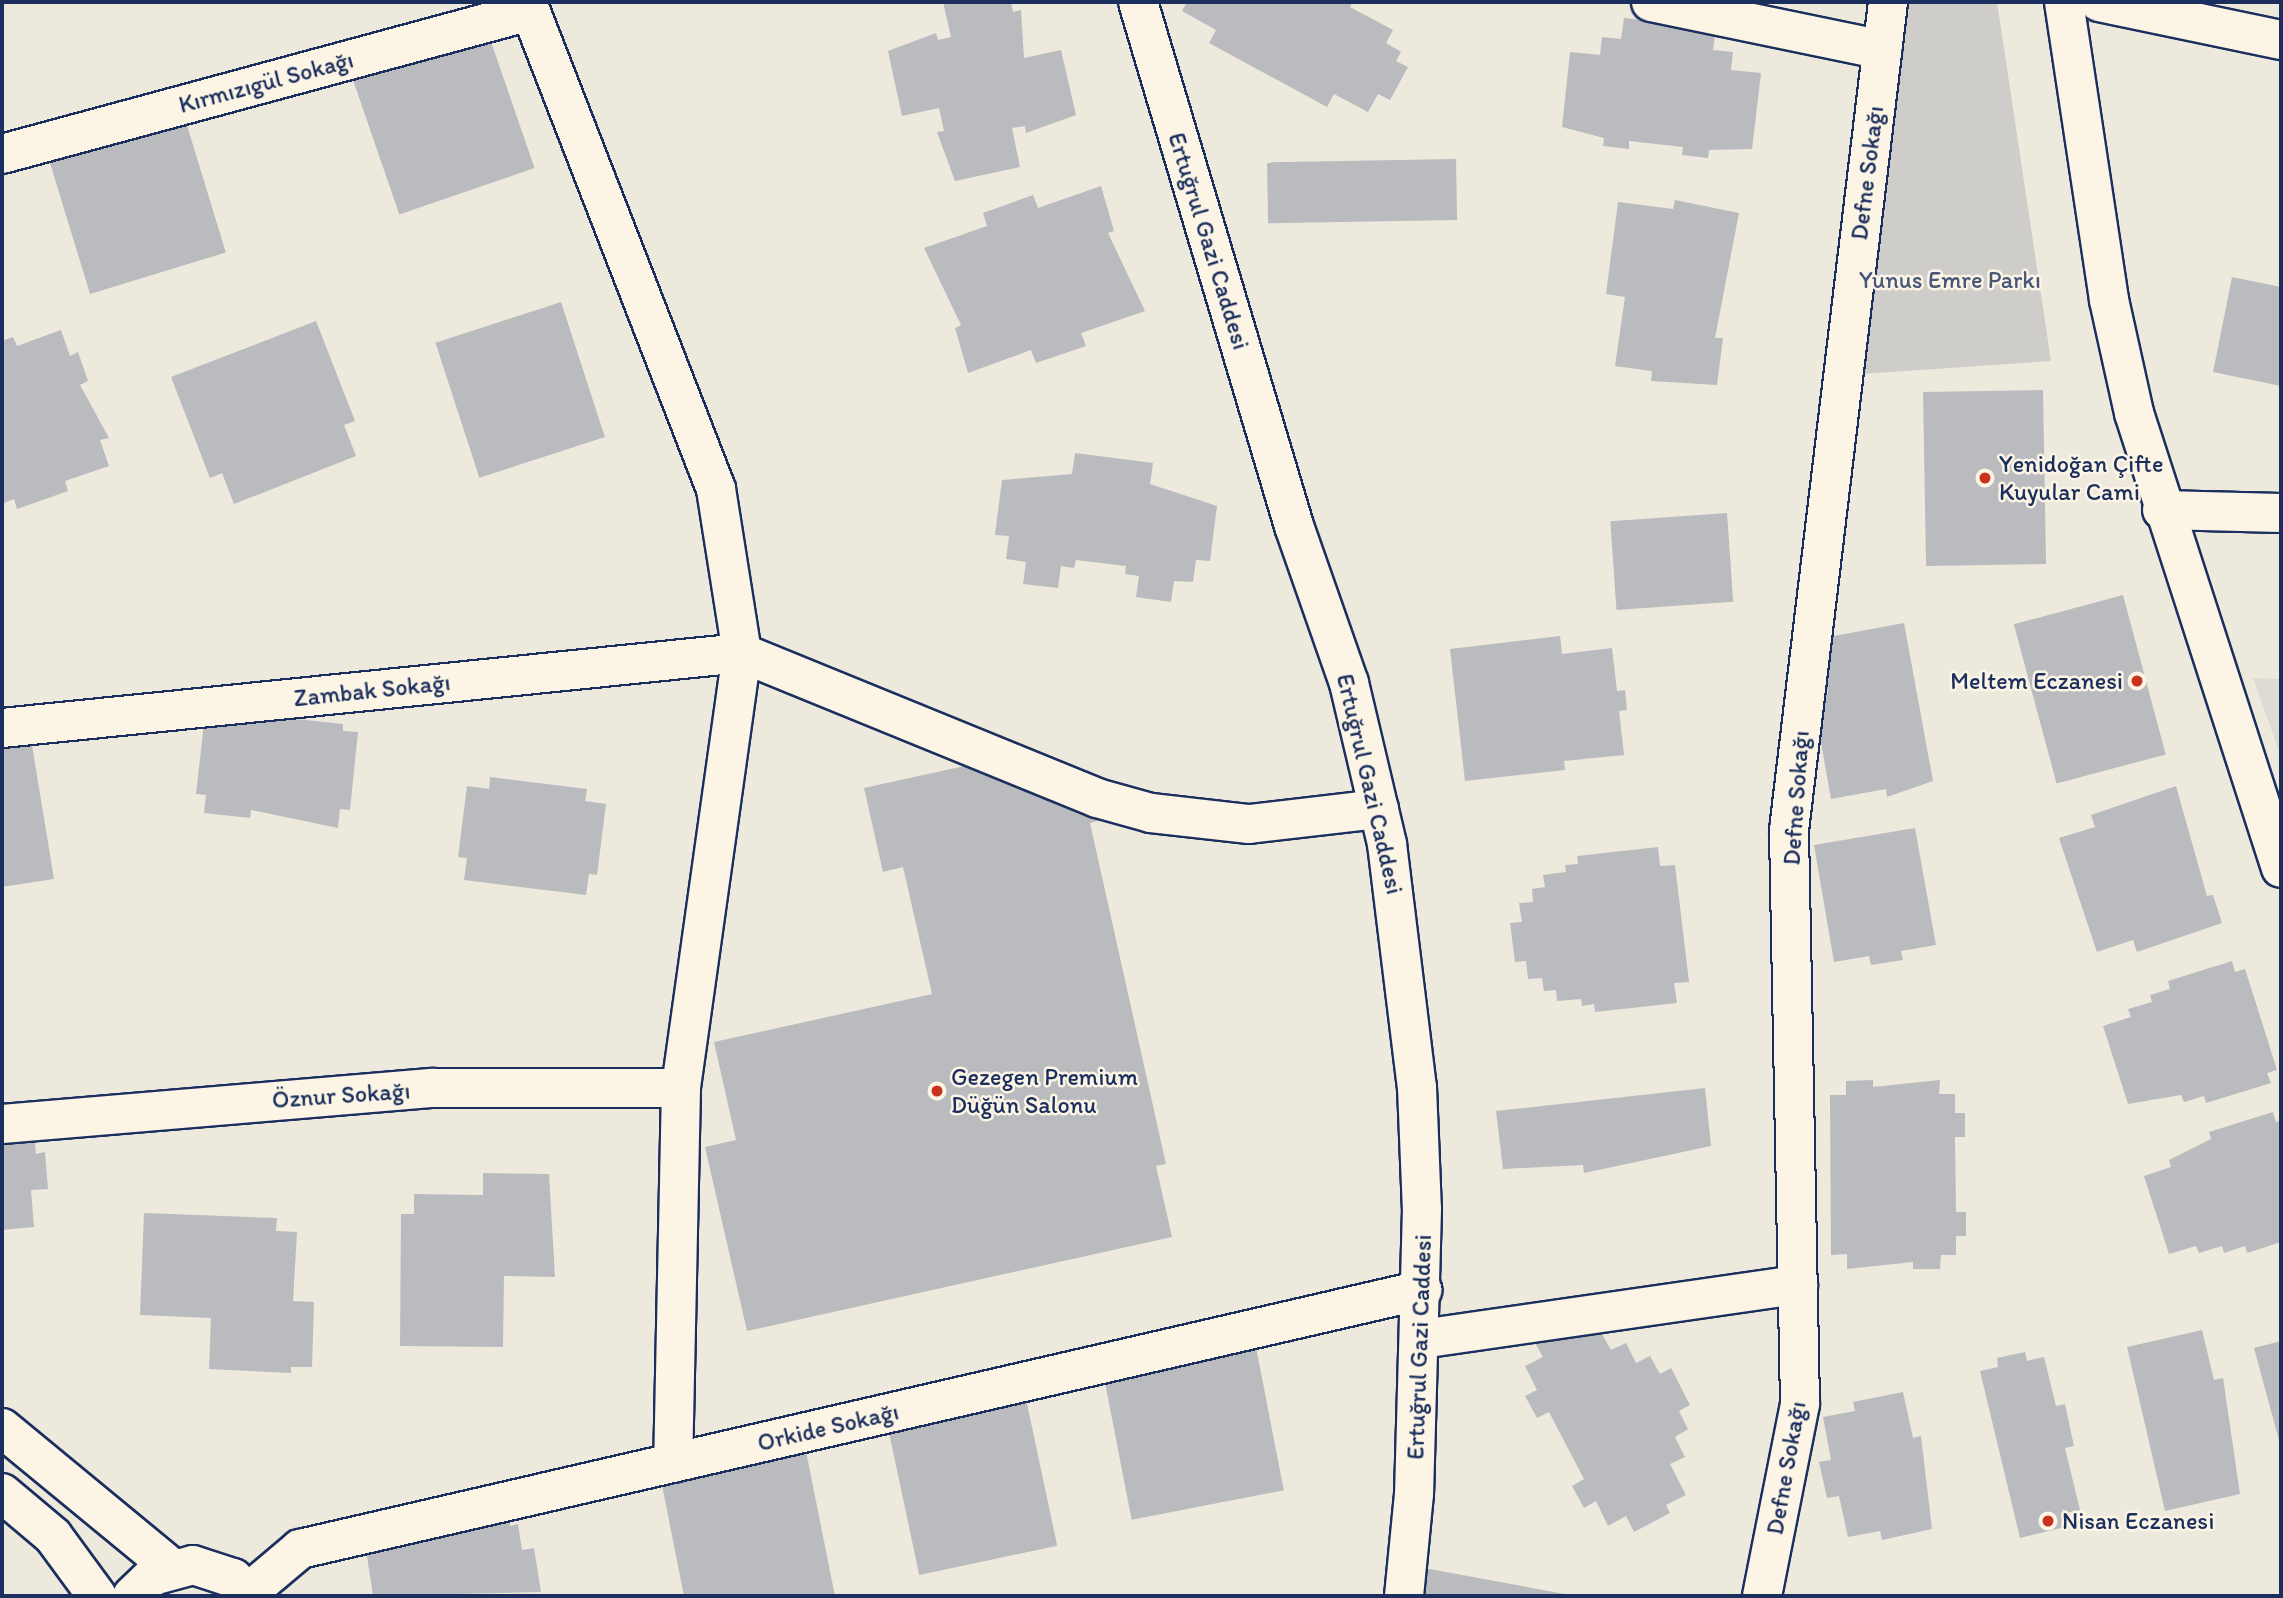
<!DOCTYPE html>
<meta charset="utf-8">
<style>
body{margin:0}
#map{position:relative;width:2283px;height:1598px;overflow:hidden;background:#eee9dd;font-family:Itim,sans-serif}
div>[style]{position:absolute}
.built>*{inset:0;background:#dedbd4}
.green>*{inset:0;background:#cfcdca}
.building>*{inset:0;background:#babbbe;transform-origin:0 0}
.roads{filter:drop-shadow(2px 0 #1b2f5e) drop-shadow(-2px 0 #1b2f5e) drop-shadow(0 2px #1b2f5e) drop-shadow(0 -2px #1b2f5e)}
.street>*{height:38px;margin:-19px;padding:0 19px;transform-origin:19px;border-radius:19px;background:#fcf5e5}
.secondary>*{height:38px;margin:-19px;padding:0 19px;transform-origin:19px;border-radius:19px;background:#fcf5e5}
.dots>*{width:19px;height:19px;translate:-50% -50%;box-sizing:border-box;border:4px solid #fcf5e5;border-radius:50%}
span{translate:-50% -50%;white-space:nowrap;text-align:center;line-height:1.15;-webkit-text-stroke:5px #fcf5e5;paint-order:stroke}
.street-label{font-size:24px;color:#1b2f5e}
.park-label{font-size:24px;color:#485679}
.poi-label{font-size:24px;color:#1b2f5e}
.left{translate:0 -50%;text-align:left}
.right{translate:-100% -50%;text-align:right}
.frame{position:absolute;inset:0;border:4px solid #1b2f5e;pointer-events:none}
</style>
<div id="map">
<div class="built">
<div style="clip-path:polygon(2253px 678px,2281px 679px,2281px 757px)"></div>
</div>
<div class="green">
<div style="clip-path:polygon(1906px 2px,1997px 2px,2051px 361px,1847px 375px)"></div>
</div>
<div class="building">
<div style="clip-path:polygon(943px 2px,1011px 2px,1013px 12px,1021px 10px,1024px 58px,1061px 50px,1076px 115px,1026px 133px,1025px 126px,1012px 128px,1020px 167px,955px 181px,937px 132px,944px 131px,939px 108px,902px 116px,888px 51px,936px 33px,938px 40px,951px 37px)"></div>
<div style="clip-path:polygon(1187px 2px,1353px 2px,1350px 7px,1393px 30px,1386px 43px,1401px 52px,1396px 61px,1408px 67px,1390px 100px,1378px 94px,1368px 112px,1334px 94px,1327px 107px,1209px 43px,1216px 30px,1182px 11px)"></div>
<div style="clip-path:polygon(1624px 18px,1716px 28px,1713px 50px,1733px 52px,1731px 70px,1761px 73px,1752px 149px,1709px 150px,1708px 158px,1682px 155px,1683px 147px,1629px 141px,1629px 149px,1603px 146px,1604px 138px,1562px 127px,1570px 52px,1600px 55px,1602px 37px,1621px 39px)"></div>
<div style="left:487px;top:30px;width:146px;height:143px;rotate:71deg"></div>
<div style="left:182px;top:109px;width:150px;height:142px;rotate:73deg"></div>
<div style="left:1456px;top:159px;width:61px;height:189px;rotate:89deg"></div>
<div style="clip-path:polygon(1101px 186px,1114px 231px,1108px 233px,1145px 311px,1081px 333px,1086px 346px,1036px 363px,1031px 350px,968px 373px,955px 328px,961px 325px,924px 248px,987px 226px,983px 213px,1033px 195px,1038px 208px)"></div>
<div style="clip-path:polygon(1675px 200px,1739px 213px,1715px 338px,1723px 338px,1717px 385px,1651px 381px,1652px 371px,1615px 366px,1625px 297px,1606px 294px,1618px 202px,1673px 209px)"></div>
<div style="clip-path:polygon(2232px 277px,2281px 287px,2281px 386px,2213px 372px)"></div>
<div style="left:561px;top:302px;width:142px;height:132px;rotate:72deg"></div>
<div style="clip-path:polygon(316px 321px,355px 421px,344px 425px,356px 456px,234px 504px,222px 473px,210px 478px,171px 377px)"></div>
<div style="clip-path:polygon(61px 330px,70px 356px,78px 352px,88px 381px,80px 385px,109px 438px,100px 440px,109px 466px,65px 481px,68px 491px,17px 509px,14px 499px,2px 504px,2px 341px,13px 337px,17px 346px)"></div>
<div style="left:2043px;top:390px;width:174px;height:120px;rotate:89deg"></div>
<div style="clip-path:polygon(1075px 453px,1153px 463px,1150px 484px,1217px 506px,1210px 561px,1196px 560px,1193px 582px,1174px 581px,1171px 602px,1136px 597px,1139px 576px,1125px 574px,1126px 566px,1076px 560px,1074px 568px,1061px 566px,1058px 588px,1023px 584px,1026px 562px,1006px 559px,1009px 536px,995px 535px,1002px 480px,1072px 474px)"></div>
<div style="left:1727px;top:513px;width:89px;height:117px;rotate:86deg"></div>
<div style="left:2123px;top:595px;width:165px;height:113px;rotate:75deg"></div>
<div style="clip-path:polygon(1904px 623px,1933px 781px,1887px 797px,1886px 789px,1831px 799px,1813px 697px,1828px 694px,1818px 639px)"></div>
<div style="clip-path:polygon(1560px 636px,1562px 654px,1612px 648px,1617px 691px,1625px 690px,1627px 710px,1619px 711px,1624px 755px,1564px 761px,1565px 770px,1465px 781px,1450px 649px)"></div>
<div style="clip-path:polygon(222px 711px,343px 724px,343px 731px,358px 732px,350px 810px,340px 809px,338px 828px,251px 810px,250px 818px,204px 813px,206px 795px,196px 794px,205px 715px)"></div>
<div style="clip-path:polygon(30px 733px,54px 879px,2px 887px,2px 737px)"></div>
<div style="clip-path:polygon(1001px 758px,1104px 819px,1090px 823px,1166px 1164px,1156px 1166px,1172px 1237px,747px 1331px,705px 1147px,736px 1140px,714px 1042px,932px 994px,903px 867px,883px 872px,864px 788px)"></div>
<div style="clip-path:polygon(490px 777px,587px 789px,585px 801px,606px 804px,597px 875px,589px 874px,586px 895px,464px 880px,467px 858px,458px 857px,467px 786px,489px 789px)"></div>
<div style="clip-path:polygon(2176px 786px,2207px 896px,2213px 895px,2222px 923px,2137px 952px,2133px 940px,2097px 952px,2059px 838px,2095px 827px,2091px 815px)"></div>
<div style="clip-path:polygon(1915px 828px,1936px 945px,1901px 951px,1903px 960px,1871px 965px,1869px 956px,1834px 962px,1814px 845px)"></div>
<div style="clip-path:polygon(1658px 847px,1660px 866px,1675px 865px,1689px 982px,1674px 983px,1677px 1003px,1595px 1012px,1594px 1004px,1582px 1006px,1581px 999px,1557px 1001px,1556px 990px,1544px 991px,1542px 978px,1528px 979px,1526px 961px,1515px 962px,1510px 923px,1522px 922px,1519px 903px,1533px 902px,1532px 889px,1545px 887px,1543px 875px,1566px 872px,1565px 865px,1578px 864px,1577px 856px)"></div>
<div style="clip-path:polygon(2232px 961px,2235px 972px,2245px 969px,2253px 994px,2277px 1070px,2267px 1073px,2271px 1083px,2206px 1103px,2204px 1096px,2184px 1102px,2181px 1095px,2128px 1104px,2103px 1026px,2131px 1017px,2128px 1009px,2152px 1002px,2150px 995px,2170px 989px,2168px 981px)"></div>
<div style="clip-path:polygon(1873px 1080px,1873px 1087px,1940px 1080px,1939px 1094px,1955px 1094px,1955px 1113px,1965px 1113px,1965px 1137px,1955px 1137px,1956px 1212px,1966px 1212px,1966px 1236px,1956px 1236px,1956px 1255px,1941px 1255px,1940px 1269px,1913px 1269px,1913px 1262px,1847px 1269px,1847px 1254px,1831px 1255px,1830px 1095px,1846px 1095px,1846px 1081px)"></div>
<div style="clip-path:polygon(1705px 1088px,1711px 1146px,1584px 1173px,1583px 1165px,1503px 1169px,1496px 1111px)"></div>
<div style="clip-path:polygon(2273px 1112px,2276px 1122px,2281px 1121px,2281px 1242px,2247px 1253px,2245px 1246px,2224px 1253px,2222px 1246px,2199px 1253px,2196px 1246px,2169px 1254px,2144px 1176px,2171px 1167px,2169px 1160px,2211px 1139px,2209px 1132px)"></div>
<div style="clip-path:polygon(34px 1131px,36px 1154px,45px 1152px,48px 1189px,31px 1190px,34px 1227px,2px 1230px,2px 1134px)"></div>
<div style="clip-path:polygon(483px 1173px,549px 1174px,555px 1277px,504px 1276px,503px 1347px,400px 1346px,401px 1214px,414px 1214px,414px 1194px,483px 1195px)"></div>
<div style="clip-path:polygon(144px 1213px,277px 1218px,276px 1231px,297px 1232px,293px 1301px,314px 1302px,312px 1367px,291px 1367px,291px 1373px,209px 1369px,211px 1318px,140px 1315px)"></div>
<div style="clip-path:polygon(1594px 1320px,1611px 1350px,1626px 1343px,1636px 1363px,1650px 1356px,1660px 1374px,1671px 1368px,1690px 1405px,1679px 1411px,1688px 1429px,1675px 1437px,1685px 1457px,1670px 1464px,1686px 1495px,1666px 1505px,1670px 1513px,1634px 1532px,1626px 1516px,1608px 1526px,1596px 1501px,1584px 1508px,1572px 1486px,1584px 1479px,1549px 1412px,1537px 1418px,1525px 1396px,1537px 1390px,1525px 1366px,1543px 1357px,1534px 1341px)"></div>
<div style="clip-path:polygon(2202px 1330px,2214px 1380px,2223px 1378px,2240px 1494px,2165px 1511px,2127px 1347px)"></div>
<div style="clip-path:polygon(2281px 1341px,2281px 1444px,2280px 1444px,2254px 1348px)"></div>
<div style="left:1255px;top:1342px;width:151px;height:155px;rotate:79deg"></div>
<div style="clip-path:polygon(2025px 1352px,2027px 1361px,2044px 1357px,2056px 1406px,2065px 1404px,2074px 1446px,2065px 1448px,2080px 1510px,2066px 1513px,2069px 1526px,2020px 1538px,1980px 1371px,1998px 1367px,1997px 1358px)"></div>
<div style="clip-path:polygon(1903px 1392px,1913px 1438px,1921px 1436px,1932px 1529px,1882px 1540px,1880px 1531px,1848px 1537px,1839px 1496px,1827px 1498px,1819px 1462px,1831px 1460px,1823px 1417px,1855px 1411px,1853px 1402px)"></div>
<div style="left:1026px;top:1399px;width:150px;height:141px;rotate:78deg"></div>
<div style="clip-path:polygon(806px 1451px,835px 1596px,684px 1596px,661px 1480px)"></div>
<div style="clip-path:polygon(508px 1512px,510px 1526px,518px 1524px,522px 1550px,534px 1548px,541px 1592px,373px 1596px,365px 1543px)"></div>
<div style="clip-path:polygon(1424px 1568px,1570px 1595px,1570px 1596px,1419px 1596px)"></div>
</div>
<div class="roads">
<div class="street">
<div style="left:527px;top:2px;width:522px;rotate:68.79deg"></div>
<div style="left:716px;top:489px;width:166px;rotate:81deg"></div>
<div style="left:742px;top:653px;width:383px;rotate:22.2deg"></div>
<div style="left:1097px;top:798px;width:56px;rotate:15.5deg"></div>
<div style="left:1151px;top:813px;width:99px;rotate:6.4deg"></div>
<div style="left:1249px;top:824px;width:131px;rotate:-6.6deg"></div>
<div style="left:1138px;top:2px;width:547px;rotate:73.42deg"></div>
<div style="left:1294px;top:526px;width:166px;rotate:70.7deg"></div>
<div style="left:1349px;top:683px;width:165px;rotate:76.7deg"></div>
<div style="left:1387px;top:844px;width:245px;rotate:83deg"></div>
<div style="left:1417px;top:1087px;width:122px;rotate:87.7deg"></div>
<div style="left:1422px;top:1209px;width:285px;rotate:91.6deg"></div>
<div style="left:1414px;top:1494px;width:102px;rotate:95.6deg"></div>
<div style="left:1651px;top:2px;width:236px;rotate:11.7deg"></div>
<div style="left:2064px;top:2px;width:301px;rotate:81.4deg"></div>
<div style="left:2109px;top:300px;width:116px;rotate:77.5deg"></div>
<div style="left:2134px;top:413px;width:478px;rotate:72.1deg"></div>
<div style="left:2099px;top:2px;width:186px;rotate:11.8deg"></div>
<div style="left:2px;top:154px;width:547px;rotate:-15.15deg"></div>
<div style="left:2162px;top:510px;width:119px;rotate:1.4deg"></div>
<div style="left:2px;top:728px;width:744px;rotate:-5.79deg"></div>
<div style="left:742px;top:653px;width:439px;rotate:98deg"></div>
<div style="left:681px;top:1088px;width:375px;rotate:91.2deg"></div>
<div style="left:2px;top:1124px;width:433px;rotate:-4.8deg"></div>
<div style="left:433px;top:1088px;width:248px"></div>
<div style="left:1421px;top:1339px;width:381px;rotate:-8.2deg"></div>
<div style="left:249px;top:1592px;width:67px;rotate:-40.1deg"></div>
<div style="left:300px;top:1549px;width:1152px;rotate:-13deg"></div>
<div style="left:1762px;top:1596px;width:196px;rotate:-78.8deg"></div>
<div style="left:1800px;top:1404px;width:574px;rotate:-91.1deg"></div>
<div style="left:1789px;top:830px;width:834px;rotate:-83.18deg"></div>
</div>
<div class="secondary">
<div style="left:2px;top:1428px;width:220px;rotate:39.5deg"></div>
<div style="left:2px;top:1493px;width:67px;rotate:40.1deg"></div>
<div style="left:53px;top:1536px;width:74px;rotate:53.7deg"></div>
<div style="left:132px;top:1596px;width:29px;rotate:-44deg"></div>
<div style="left:153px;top:1576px;width:41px;rotate:-15.4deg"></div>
<div style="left:193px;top:1565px;width:42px;rotate:18deg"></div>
<div style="left:233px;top:1578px;width:25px;rotate:45deg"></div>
</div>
</div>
<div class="dots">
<div style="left:1985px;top:478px;background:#c8321e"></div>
<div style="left:2137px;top:681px;background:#c8321e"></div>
<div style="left:937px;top:1091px;background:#c8321e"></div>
<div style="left:2048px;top:1521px;background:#c8321e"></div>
</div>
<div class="street-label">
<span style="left:266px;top:82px;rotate:-15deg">Kırmızıgül Sokağı</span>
<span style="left:1867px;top:173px;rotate:-83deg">Defne Sokağı</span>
<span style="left:1209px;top:241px;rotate:73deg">Ertuğrul Gazi Caddesi</span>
<span style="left:372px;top:690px;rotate:-6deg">Zambak Sokağı</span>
<span style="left:1370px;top:784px;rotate:77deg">Ertuğrul Gazi Caddesi</span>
<span style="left:1796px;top:798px;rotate:-86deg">Defne Sokağı</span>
<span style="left:341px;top:1095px;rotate:-4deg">Öznur Sokağı</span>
<span style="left:1419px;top:1347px;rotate:-88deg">Ertuğrul Gazi Caddesi</span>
<span style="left:828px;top:1427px;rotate:-13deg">Orkide Sokağı</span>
<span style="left:1786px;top:1468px;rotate:-80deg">Defne Sokağı</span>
</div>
<div class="park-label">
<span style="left:1950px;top:280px">Yunus Emre Parkı</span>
</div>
<div class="poi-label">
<span class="left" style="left:1999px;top:478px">Yenidoğan Çifte<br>Kuyular Cami</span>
<span class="right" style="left:2123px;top:681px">Meltem Eczanesi</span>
<span class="left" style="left:951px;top:1091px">Gezegen Premium<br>Düğün Salonu</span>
<span class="left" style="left:2062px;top:1521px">Nisan Eczanesi</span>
</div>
<div class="frame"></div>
</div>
